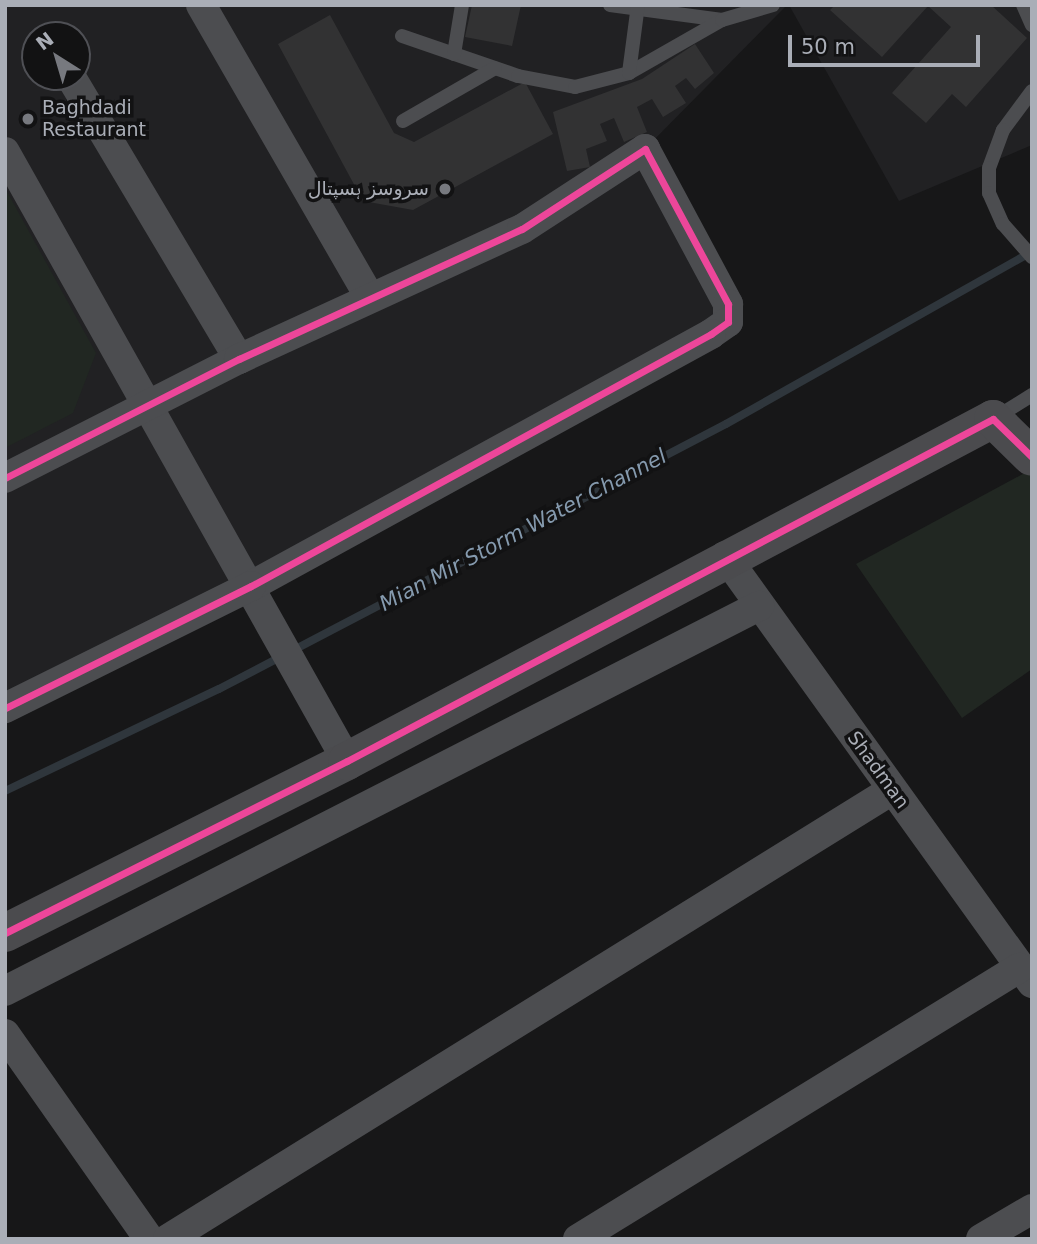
<!DOCTYPE html>
<meta charset="utf-8">
<style>
body{margin:0}
#map{position:relative;width:1037px;height:1244px;overflow:hidden;background:#171718;font-family:"DejaVu Sans","Noto Naskh Arabic",sans-serif}
div>[style]{position:absolute}
.built>*{inset:0;background:#212123}
.green>*{inset:0;background:#212722}
.stream>*{height:8px;margin:-4px;padding:0 4px;transform-origin:4px;border-radius:4px;background:#2f363c}
.building>*{inset:0;background:#323233}
.lane>*{height:14px;margin:-7px;padding:0 7px;transform-origin:7px;border-radius:7px;background:#4c4d50}
.street>*{height:30px;margin:-15px;padding:0 15px;transform-origin:15px;border-radius:15px;background:#4c4d50}
.secondary>*{height:38px;margin:-19px;padding:0 19px;transform-origin:19px;border-radius:19px;background:#4b4b4e}
.cycleway>*{height:7px;margin:-3.5px;padding:0 3.5px;transform-origin:3.5px;border-radius:3.5px;background:#ed469a}
.dots>*{width:19px;height:19px;translate:-50% -50%;box-sizing:border-box;border:4px solid #121213;border-radius:50%}
span{translate:-50% -50%;white-space:nowrap;text-align:center;line-height:1.15;-webkit-text-stroke:7px #121213;paint-order:stroke}
.poi-label{font-size:19px;color:#aaaeb7}
.left{translate:0 -50%;text-align:left}
.right{translate:-100% -50%;text-align:right}
.street-label{font-size:19px;color:#aaaeb7}
.water-label{font-size:21px;color:#859aae;font-style:italic}
.frame{position:absolute;inset:0;border:7px solid #aaaeb7;pointer-events:none}
.north{position:absolute;left:21px;top:21px;width:70px;height:70px;box-sizing:border-box;background:#121213;border:2px solid #4f5055;border-radius:50%;rotate:323deg;font-size:19px;font-weight:700;line-height:28px;text-align:center;color:#aaaeb7}
.north::after{content:'';display:block;margin:auto;width:24px;height:32px;background:#77797f;clip-path:polygon(50% 0,100% 100%,50% 72%,0 100%)}
.scale{position:absolute;left:788px;top:35px;width:192px;height:32px;box-sizing:border-box;border:4px solid #aaaeb7;border-top:0;padding-left:9px;font-size:21px;line-height:24px;white-space:nowrap;color:#aaaeb7;-webkit-text-stroke:5px #121213;paint-order:stroke}
</style>
<div id="map">
<div class="built">
<div style="clip-path:polygon(evenodd,5px 5px,787px 5px,645px 149px,728px 322px,5px 714px,5px 5px,35px 35px,77px 35px,77px 77px,35px 77px,35px 35px)"></div>
<div style="clip-path:polygon(789px 5px,1032px 5px,1032px 145px,899px 201px)"></div>
</div>
<div class="green">
<div style="clip-path:polygon(5px 188px,96px 353px,73px 413px,5px 448px)"></div>
<div style="clip-path:polygon(1032px 469px,1032px 669px,962px 718px,856px 564px)"></div>
</div>
<div class="stream">
<div style="left:5px;top:791px;width:237px;rotate:-25.5deg"></div>
<div style="left:219px;top:689px;width:572px;rotate:-27.6deg"></div>
<div style="left:726px;top:424px;width:350px;rotate:-29.4deg"></div>
</div>
<div class="building">
<div style="clip-path:polygon(472px 5px,521px 5px,512px 46px,465px 37px)"></div>
<div style="clip-path:polygon(835px 5px,991px 5px,1027px 38px,966px 107px,952px 94px,926px 123px,892px 93px,951px 27px,928px 6px,882px 57px,830px 10px)"></div>
<div style="clip-path:polygon(330px 15px,394px 133px,414px 142px,525px 82px,553px 134px,413px 210px,363px 201px,278px 44px)"></div>
<div style="clip-path:polygon(695px 44px,714px 73px,695px 89px,686px 78px,675px 86px,686px 103px,663px 117px,652px 99px,637px 107px,647px 132px,624px 142px,614px 118px,600px 124px,607px 141px,586px 149px,590px 167px,567px 171px,553px 112px,642px 79px)"></div>
</div>
<div class="lane">
<div style="left:610px;top:5px;width:113px;rotate:7.6deg"></div>
<div style="left:1023px;top:5px;width:22px;rotate:66deg"></div>
<div style="left:402px;top:36px;width:123px;rotate:19deg"></div>
<div style="left:518px;top:76px;width:58px;rotate:10.9deg"></div>
<div style="left:575px;top:87px;width:56px;rotate:-14.5deg"></div>
<div style="left:629px;top:73px;width:107px;rotate:-29.7deg"></div>
<div style="left:722px;top:20px;width:53px;rotate:-16.4deg"></div>
<div style="left:454px;top:54px;width:50px;rotate:-80.7deg"></div>
<div style="left:629px;top:73px;width:69px;rotate:-82.5deg"></div>
<div style="left:1032px;top:91px;width:49px;rotate:126.6deg"></div>
<div style="left:1003px;top:130px;width:40px;rotate:110.2deg"></div>
<div style="left:989px;top:168px;width:25px;rotate:90deg"></div>
<div style="left:989px;top:193px;width:34px;rotate:66deg"></div>
<div style="left:1003px;top:224px;width:44px;rotate:48.7deg"></div>
<div style="left:403px;top:121px;width:106px;rotate:-29.9deg"></div>
<div style="left:995px;top:418px;width:44px;rotate:-31.9deg"></div>
</div>
<div class="street">
<div style="left:201px;top:5px;width:338px;rotate:60deg"></div>
<div style="left:72px;top:79px;width:326px;rotate:59.2deg"></div>
<div style="left:5px;top:152px;width:698px;rotate:60.68deg"></div>
<div style="left:5px;top:478px;width:263px;rotate:-27deg"></div>
<div style="left:239px;top:359px;width:311px;rotate:-24.7deg"></div>
<div style="left:522px;top:229px;width:147px;rotate:-33deg"></div>
<div style="left:645px;top:149px;width:176px;rotate:61.8deg"></div>
<div style="left:728px;top:304px;width:18px;rotate:90deg"></div>
<div style="left:728px;top:322px;width:21px;rotate:145deg"></div>
<div style="left:711px;top:334px;width:525px;rotate:151.28deg"></div>
<div style="left:251px;top:586px;width:275px;rotate:153.6deg"></div>
<div style="left:725px;top:556px;width:526px;rotate:54.29deg"></div>
<div style="left:5px;top:991px;width:847px;rotate:-27.05deg"></div>
<div style="left:5px;top:1034px;width:251px;rotate:54.9deg"></div>
<div style="left:168px;top:1239px;width:852px;rotate:-31.81deg"></div>
<div style="left:578px;top:1239px;width:518px;rotate:-31.57deg"></div>
<div style="left:981px;top:1239px;width:59px;rotate:-30.5deg"></div>
</div>
<div class="secondary">
<div style="left:5px;top:933px;width:383px;rotate:-26.7deg"></div>
<div style="left:347px;top:761px;width:731px;rotate:-27.9deg"></div>
<div style="left:993px;top:419px;width:54px;rotate:44.3deg"></div>
</div>
<div class="cycleway">
<div style="left:5px;top:478px;width:263px;rotate:-27deg"></div>
<div style="left:239px;top:359px;width:311px;rotate:-24.7deg"></div>
<div style="left:522px;top:229px;width:147px;rotate:-33deg"></div>
<div style="left:645px;top:149px;width:176px;rotate:61.8deg"></div>
<div style="left:728px;top:304px;width:18px;rotate:90deg"></div>
<div style="left:728px;top:322px;width:21px;rotate:145deg"></div>
<div style="left:711px;top:334px;width:525px;rotate:151.28deg"></div>
<div style="left:251px;top:586px;width:275px;rotate:153.6deg"></div>
<div style="left:5px;top:933px;width:383px;rotate:-26.7deg"></div>
<div style="left:347px;top:761px;width:731px;rotate:-27.9deg"></div>
<div style="left:993px;top:419px;width:54px;rotate:44.3deg"></div>
</div>
<div class="dots">
<div style="left:28px;top:119px;background:#77797f"></div>
<div style="left:445px;top:189px;background:#77797f"></div>
</div>
<div class="poi-label">
<span class="left" style="left:42px;top:119px">Baghdadi<br>Restaurant</span>
<span class="right" style="left:429px;top:189px">سروسز ہسپتال</span>
</div>
<div class="street-label">
<span style="left:878px;top:770px;rotate:54deg">Shadman</span>
</div>
<div class="water-label">
<span style="left:523px;top:530px;rotate:-28deg">Mian Mir Storm Water Channel</span>
</div>
<div class="frame"></div>
<div class="north">N</div>
<div class="scale">50 m</div>
</div>
